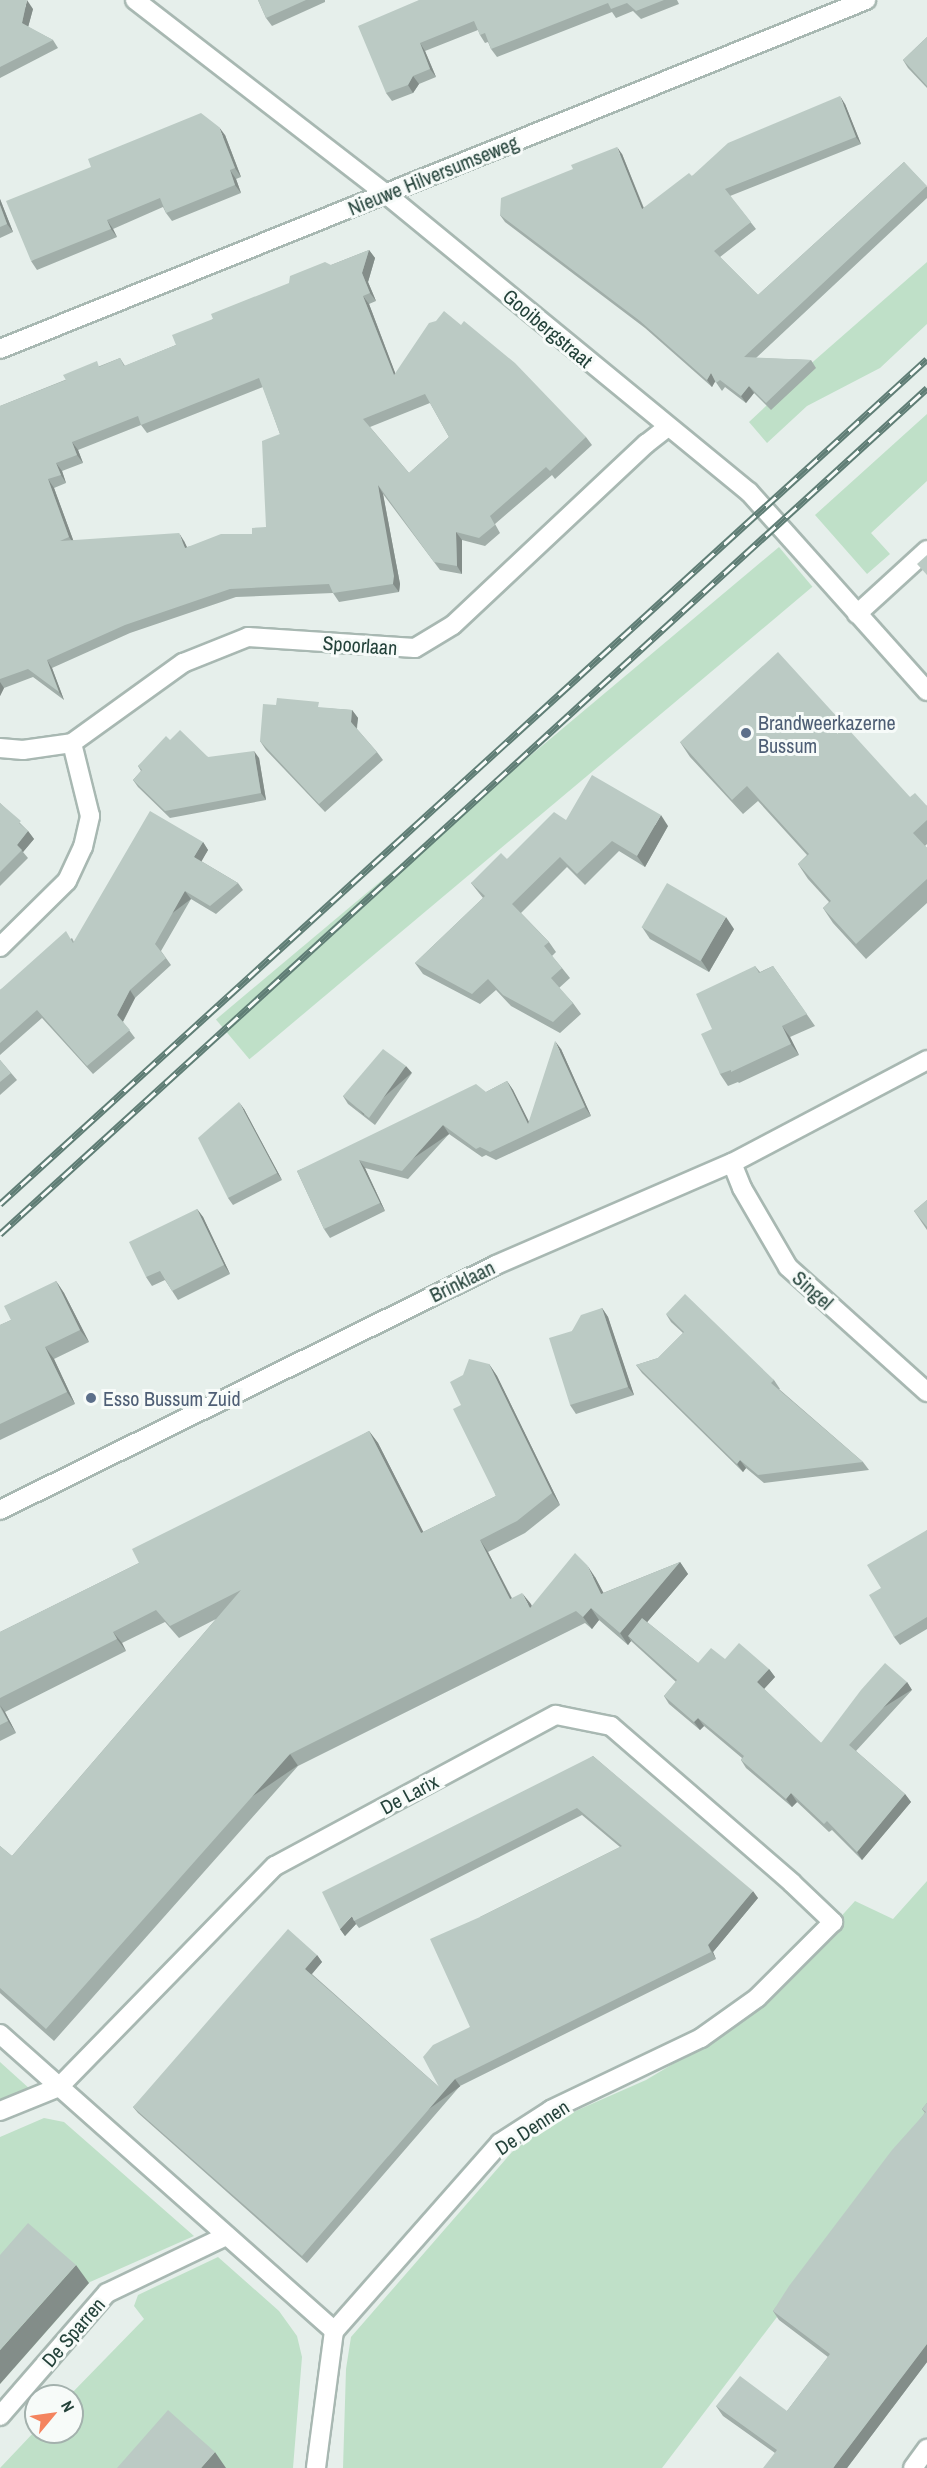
<!DOCTYPE html>
<style>
body{margin:0}
#map{position:relative;width:927px;height:2468px;overflow:hidden;background:#e6efeb;font-family:"Archivo Narrow",sans-serif}
div>[style]{position:absolute}
.green>*{inset:0;background:#bfe0c8;transform-origin:0 0}
.roads{filter:drop-shadow(2px 0 #a8b8b2) drop-shadow(-2px 0 #a8b8b2) drop-shadow(0 2px #a8b8b2) drop-shadow(0 -2px #a8b8b2)}
.street>*{height:18px;margin:-9px;padding:0 9px;transform-origin:9px;border-radius:9px;background:#fff}
.secondary>*{height:18px;margin:-9px;padding:0 9px;transform-origin:9px;border-radius:9px;background:#fff}
.rail>*{height:7px;margin-top:-3.5px;transform-origin:0;background:repeating-linear-gradient(90deg,#f7fbf9 0 14px,#5f7d75 0 28px);box-sizing:border-box;border-block:2px solid #5f7d75}
.wall>*{inset:0;background:#a1aea9}
.shaded-wall>*{inset:0;background:#838d89;transform-origin:0 0}
.building>*{inset:0;background:#bbcac4;transform-origin:0 0}
.dots>*{width:16px;height:16px;translate:-50% -50%;box-sizing:border-box;border:3px solid #f7fbf9;border-radius:50%}
span{translate:-50% -50%;white-space:nowrap;text-align:center;line-height:1.15;-webkit-text-stroke:6px #f7fbf9;paint-order:stroke}
.street-label{font-size:20px;color:#24423a}
.service-label{font-size:20px;color:#4e5e75}
.left{translate:0 -50%;text-align:left}
.north{position:absolute;left:24px;top:2384px;width:60px;height:60px;box-sizing:border-box;background:#f7fbf9;border:2px solid #a3b1ad;border-radius:50%;rotate:61deg;font-size:16px;font-weight:700;line-height:24px;text-align:center;color:#24423a}
.north::after{content:'';display:block;margin:auto;width:21px;height:27px;background:#f4845f;clip-path:polygon(50% 0,100% 100%,50% 72%,0 100%)}
</style>
<div id="map">
<div class="green">
<div style="clip-path:polygon(927px 262px,927px 324px,880px 368px,807px 406px,767px 443px,749px 422px,815px 360px)"></div>
<div style="clip-path:polygon(927px 414px,927px 481px,871px 533px,890px 554px,867px 574px,815px 515px)"></div>
<div style="left:779px;top:547px;width:52px;height:735px;rotate:50deg"></div>
<div style="clip-path:polygon(927px 1881px,927px 2120px,662px 2468px,343px 2468px,346px 2369px,351px 2337px,512px 2152px,555px 2120px,646px 2080px,713px 2040px,778px 1986px,855px 1901px,893px 1919px)"></div>
<div style="clip-path:polygon(0 2062px,31px 2090px,0 2100px)"></div>
<div style="clip-path:polygon(44px 2118px,64px 2122px,194px 2236px,90px 2282px,0 2384px,0 2137px)"></div>
<div style="clip-path:polygon(218px 2257px,279px 2311px,297px 2336px,302px 2357px,293px 2468px,0 2468px,36px 2430px,36px 2432px,72px 2432px,72px 2396px,69px 2396px,144px 2319px,134px 2306px,138px 2295px)"></div>
</div>
<div class="roads">
<div class="street">
<div style="left:135px;top:0;width:317px;rotate:37.7deg"></div>
<div style="left:857px;top:614px;width:95px;rotate:-42.4deg"></div>
<div style="left:0;top:748px;width:23px;rotate:5deg"></div>
<div style="left:23px;top:750px;width:49px;rotate:-8.1deg"></div>
<div style="left:72px;top:743px;width:137px;rotate:-35.8deg"></div>
<div style="left:183px;top:663px;width:70px;rotate:-21.8deg"></div>
<div style="left:248px;top:637px;width:167px;rotate:3.8deg"></div>
<div style="left:415px;top:648px;width:44px;rotate:-31.2deg"></div>
<div style="left:453px;top:625px;width:265px;rotate:-43.2deg"></div>
<div style="left:646px;top:444px;width:28px;rotate:-38deg"></div>
<div style="left:0;top:947px;width:94px;rotate:-44.6deg"></div>
<div style="left:67px;top:881px;width:38px;rotate:-65deg"></div>
<div style="left:83px;top:847px;width:32px;rotate:-77deg"></div>
<div style="left:90px;top:816px;width:75px;rotate:-103.9deg"></div>
<div style="left:732px;top:1163px;width:27px;rotate:68deg"></div>
<div style="left:742px;top:1188px;width:91px;rotate:59.8deg"></div>
<div style="left:788px;top:1267px;width:187px;rotate:42deg"></div>
<div style="left:0;top:2034px;width:447px;rotate:41.6deg"></div>
<div style="left:0;top:2111px;width:64px;rotate:-22.1deg"></div>
<div style="left:59px;top:2087px;width:309px;rotate:-45.7deg"></div>
<div style="left:275px;top:1866px;width:319px;rotate:-28.3deg"></div>
<div style="left:556px;top:1715px;width:56px;rotate:11.3deg"></div>
<div style="left:611px;top:1726px;width:240px;rotate:40.9deg"></div>
<div style="left:792px;top:1883px;width:57px;rotate:43.6deg"></div>
<div style="left:833px;top:1922px;width:107px;rotate:135deg"></div>
<div style="left:757px;top:1998px;width:69px;rotate:144.5deg"></div>
<div style="left:701px;top:2038px;width:166px;rotate:154.4deg"></div>
<div style="left:551px;top:2110px;width:61px;rotate:147.1deg"></div>
<div style="left:500px;top:2143px;width:251px;rotate:131.4deg"></div>
<div style="left:334px;top:2331px;width:138px;rotate:97.5deg"></div>
<div style="left:0;top:2416px;width:163px;rotate:-49deg"></div>
<div style="left:107px;top:2293px;width:132px;rotate:-25.6deg"></div>
<div style="left:913px;top:2468px;width:24px;rotate:-54deg"></div>
</div>
<div class="secondary">
<div style="left:386px;top:194px;width:470px;rotate:39.4deg"></div>
<div style="left:749px;top:492px;width:267px;rotate:48.2deg"></div>
<div style="left:0;top:349px;width:934px;rotate:-21.95deg"></div>
<div style="left:0;top:1510px;width:553px;rotate:-26.29deg"></div>
<div style="left:496px;top:1265px;width:257px;rotate:-23.4deg"></div>
<div style="left:732px;top:1163px;width:221px;rotate:-27.8deg"></div>
</div>
</div>
<div class="rail">
<div style="left:0;top:1204px;width:1254px;rotate:-42.35deg"></div>
<div style="left:0;top:1234px;width:1255px;rotate:-42.38deg"></div>
</div>
<div class="wall">
<div style="clip-path:polygon(0 0,33px 9px,28px 27px,53px 40px,58px 48px,0 78px)"></div>
<div style="clip-path:polygon(258px 0,325px 0,325px 2px,272px 26px,266px 18px)"></div>
<div style="clip-path:polygon(419px 0,677px 0,679px 4px,641px 19px,633px 11px,616px 18px,612px 12px,497px 57px,491px 49px,488px 42px,485px 43px,480px 35px,478px 30px,425px 51px,436px 77px,419px 84px,413px 93px,392px 101px,386px 93px)"></div>
<div style="clip-path:polygon(927px 37px,927px 88px,908px 68px,903px 60px)"></div>
<div style="clip-path:polygon(845px 104px,861px 144px,730px 196px,756px 229px,720px 257px,758px 295px,904px 162px,927px 187px,927px 198px,756px 358px,811px 360px,816px 368px,771px 410px,754px 393px,746px 403px,725px 387px,722px 391px,715px 381px,712px 387px,645px 328px,505px 222px,500px 215px,622px 154px,644px 208px,692px 176px)"></div>
<div style="clip-path:polygon(225px 135px,241px 177px,236px 179px,241px 193px,172px 221px,166px 213px,163px 207px,113px 229px,117px 237px,37px 270px,31px 261px)"></div>
<div style="clip-path:polygon(0 199px,13px 232px,0 238px)"></div>
<div style="clip-path:polygon(evenodd,369px 250px,375px 258px,368px 282px,376px 301px,369px 304px,395px 373px,586px 437px,592px 445px,555px 479px,552px 475px,495px 524px,500px 533px,485px 546px,462px 540px,462px 574px,440px 570px,383px 494px,400px 584px,399px 592px,339px 602px,333px 593px,236px 597px,130px 633px,52px 668px,64px 700px,33px 677px,4px 688px,0 696px,0 406px,120px 358px,125px 366px,176px 345px,213px 319px,331px 265px,369px 250px,263px 387px,280px 434px,266px 527px,252px 534px,187px 547px,184px 541px,73px 540px,54px 488px,66px 483px,62px 471px,83px 463px,78px 450px,141px 425px,147px 433px,263px 387px,369px 250px,430px 403px,449px 437px,409px 473px,370px 427px,430px 403px)"></div>
<div style="clip-path:polygon(323px 708px,352px 710px,358px 718px,357px 729px,377px 752px,383px 760px,325px 812px,266px 750px,260px 741px)"></div>
<div style="clip-path:polygon(170px 740px,208px 757px,259px 758px,266px 800px,170px 818px,138px 787px,133px 780px,141px 771px,138px 766px)"></div>
<div style="clip-path:polygon(680px 742px,910px 797px,927px 806px,927px 844px,925px 846px,927px 848px,927px 903px,866px 959px,833px 923px,823px 908px,829px 902px,808px 879px,798px 864px,807px 855px,758px 801px,743px 814px,690px 757px)"></div>
<div style="clip-path:polygon(0 803px,28px 831px,34px 839px,23px 852px,28px 858px,0 886px)"></div>
<div style="clip-path:polygon(566px 820px,668px 826px,645px 867px,619px 851px,585px 885px,567px 867px,521px 913px,549px 942px,556px 952px,552px 956px,562px 968px,570px 978px,559px 988px,573px 1003px,581px 1014px,560px 1033px,511px 1006px,496px 990px,480px 1004px,423px 974px,415px 963px,483px 898px,471px 883px)"></div>
<div style="clip-path:polygon(203px 842px,208px 850px,201px 861px,238px 883px,243px 890px,216px 914px,191px 899px,161px 951px,171px 965px,135px 998px,123px 1022px,135px 1038px,93px 1074px,42px 1018px,0 1055px,0 990px,72px 938px,74px 942px)"></div>
<div style="clip-path:polygon(642px 927px,734px 929px,709px 972px,650px 939px)"></div>
<div style="clip-path:polygon(755px 966px,760px 972px,773px 966px,815px 1026px,790px 1037px,799px 1055px,739px 1083px,738px 1082px,728px 1086px,720px 1074px,712px 1029px)"></div>
<div style="clip-path:polygon(561px 1049px,591px 1116px,496px 1160px,486px 1155px,482px 1157px,449px 1134px,408px 1179px,365px 1168px,385px 1211px,330px 1238px,324px 1229px,297px 1171px,486px 1092px,507px 1081px,513px 1090px,529px 1122px)"></div>
<div style="clip-path:polygon(0 1060px,17px 1080px,0 1095px)"></div>
<div style="clip-path:polygon(412px 1073px,375px 1125px,348px 1104px,343px 1096px)"></div>
<div style="clip-path:polygon(244px 1109px,282px 1180px,233px 1205px,228px 1198px)"></div>
<div style="clip-path:polygon(927px 1200px,927px 1230px,914px 1211px)"></div>
<div style="clip-path:polygon(197px 1209px,203px 1217px,230px 1274px,178px 1300px,165px 1280px,152px 1286px,146px 1277px)"></div>
<div style="clip-path:polygon(56px 1281px,64px 1293px,89px 1342px,54px 1359px,75px 1404px,0 1440px,0 1325px,11px 1320px)"></div>
<div style="clip-path:polygon(602px 1308px,608px 1317px,634px 1395px,576px 1414px,570px 1405px,572px 1331px)"></div>
<div style="clip-path:polygon(666px 1314px,774px 1380px,780px 1389px,779px 1389px,863px 1462px,869px 1470px,764px 1483px,746px 1468px,743px 1472px,642px 1373px,636px 1365px,658px 1358px,683px 1333px,671px 1322px)"></div>
<div style="clip-path:polygon(489px 1364px,497px 1376px,560px 1505px,525px 1533px,488px 1552px,512px 1598px,532px 1606px,595px 1577px,603px 1593px,680px 1562px,688px 1574px,647px 1622px,698px 1663px,725px 1659px,769px 1669px,775px 1677px,764px 1689px,821px 1743px,907px 1682px,912px 1690px,856px 1751px,905px 1794px,911px 1802px,862px 1860px,832px 1830px,829px 1832px,797px 1802px,792px 1807px,746px 1768px,741px 1760px,742px 1758px,704px 1726px,700px 1730px,669px 1704px,664px 1696px,676px 1682px,631px 1641px,628px 1645px,599px 1620px,592px 1629px,585px 1623px,298px 1766px,54px 2041px,0 1993px,0 1846px,12px 1856px,216px 1619px,179px 1638px,165px 1622px,122px 1643px,126px 1651px,5px 1712px,16px 1733px,0 1741px,0 1632px,139px 1563px,369px 1431px,378px 1443px,423px 1532px,496px 1496px,461px 1405px)"></div>
<div style="clip-path:polygon(927px 1530px,927px 1629px,900px 1645px,894px 1637px,881px 1588px)"></div>
<div style="clip-path:polygon(593px 1756px,758px 1898px,713px 1952px,716px 1959px,460px 2086px,307px 2263px,138px 2113px,133px 2107px,317px 1955px,322px 1962px,312px 1974px,439px 2087px,470px 2027px,480px 1917px,620px 1847px,582px 1815px,359px 1928px,356px 1924px,345px 1936px,340px 1929px)"></div>
<div style="clip-path:polygon(927px 2103px,927px 2362px,847px 2468px,775px 2453px,723px 2416px,716px 2406px,787px 2411px,828px 2357px,779px 2320px,773px 2311px,925px 2113px,922px 2109px)"></div>
</div>
<div class="shaded-wall">
<div style="clip-path:polygon(27px 0,33px 9px,27px 31px,22px 23px)"></div>
<div style="clip-path:polygon(420px 43px,425px 51px,436px 77px,430px 69px)"></div>
<div style="clip-path:polygon(413px 76px,419px 84px,413px 93px,408px 85px)"></div>
<div style="clip-path:polygon(840px 96px,845px 104px,861px 144px,856px 137px)"></div>
<div style="clip-path:polygon(219px 127px,225px 135px,241px 177px,235px 168px)"></div>
<div style="clip-path:polygon(617px 147px,622px 154px,647px 217px,642px 209px)"></div>
<div style="clip-path:polygon(230px 170px,236px 179px,241px 193px,235px 185px)"></div>
<div style="clip-path:polygon(0 199px,13px 232px,7px 224px,0 205px)"></div>
<div style="clip-path:polygon(107px 220px,113px 229px,117px 237px,111px 229px)"></div>
<div style="clip-path:polygon(369px 250px,375px 258px,368px 282px,376px 301px,370px 293px,362px 273px)"></div>
<div style="clip-path:polygon(363px 296px,369px 304px,399px 383px,394px 375px)"></div>
<div style="clip-path:polygon(711px 373px,716px 380px,712px 387px,707px 380px)"></div>
<div style="clip-path:polygon(749px 386px,754px 393px,746px 403px,741px 396px)"></div>
<div style="clip-path:polygon(72px 442px,78px 450px,83px 463px,77px 455px)"></div>
<div style="clip-path:polygon(56px 463px,62px 471px,66px 483px,61px 475px)"></div>
<div style="clip-path:polygon(48px 479px,54px 488px,75px 545px,69px 537px)"></div>
<div style="clip-path:polygon(378px 485px,383px 494px,400px 584px,399px 592px,393px 584px)"></div>
<div style="clip-path:polygon(456px 532px,462px 540px,462px 574px,457px 566px)"></div>
<div style="clip-path:polygon(179px 533px,184px 541px,191px 556px,185px 548px)"></div>
<div style="clip-path:polygon(47px 660px,52px 668px,64px 700px,59px 692px)"></div>
<div style="clip-path:polygon(0 682px,4px 688px,0 696px)"></div>
<div style="clip-path:polygon(352px 710px,358px 718px,356px 731px,351px 722px)"></div>
<div style="clip-path:polygon(254px 751px,259px 758px,266px 800px,261px 793px)"></div>
<div style="clip-path:polygon(661px 815px,668px 826px,645px 867px,637px 856px)"></div>
<div style="clip-path:polygon(28px 831px,34px 839px,23px 852px,17px 845px)"></div>
<div style="clip-path:polygon(203px 842px,208px 850px,200px 864px,194px 857px)"></div>
<div style="left:185px;top:891px;width:10px;height:61px;rotate:53deg"></div>
<div style="clip-path:polygon(726px 917px,734px 929px,709px 972px,701px 960px)"></div>
<div style="clip-path:polygon(130px 990px,135px 998px,122px 1023px,117px 1015px)"></div>
<div style="clip-path:polygon(782px 1026px,790px 1037px,799px 1055px,791px 1044px)"></div>
<div style="clip-path:polygon(555px 1041px,561px 1049px,591px 1116px,585px 1107px)"></div>
<div style="left:406px;top:1066px;width:9px;height:64px;rotate:49deg"></div>
<div style="clip-path:polygon(507px 1081px,513px 1090px,534px 1132px,528px 1124px)"></div>
<div style="clip-path:polygon(239px 1102px,244px 1109px,282px 1180px,277px 1173px)"></div>
<div style="left:443px;top:1125px;width:11px;height:62px;rotate:56deg"></div>
<div style="clip-path:polygon(359px 1160px,365px 1168px,385px 1211px,380px 1203px)"></div>
<div style="clip-path:polygon(197px 1209px,203px 1217px,230px 1274px,224px 1265px)"></div>
<div style="clip-path:polygon(56px 1281px,64px 1293px,89px 1342px,80px 1330px)"></div>
<div style="clip-path:polygon(602px 1308px,608px 1317px,634px 1395px,628px 1387px)"></div>
<div style="clip-path:polygon(45px 1347px,54px 1359px,75px 1404px,67px 1392px)"></div>
<div style="clip-path:polygon(489px 1364px,497px 1376px,560px 1505px,552px 1493px)"></div>
<div style="clip-path:polygon(369px 1431px,378px 1443px,430px 1545px,421px 1533px)"></div>
<div style="clip-path:polygon(740px 1460px,746px 1468px,743px 1472px,737px 1464px)"></div>
<div style="clip-path:polygon(480px 1540px,488px 1552px,518px 1611px,510px 1599px)"></div>
<div style="clip-path:polygon(680px 1562px,688px 1574px,632px 1640px,628px 1636px,631px 1641px,628px 1645px,620px 1633px)"></div>
<div style="clip-path:polygon(587px 1565px,595px 1577px,610px 1605px,601px 1594px)"></div>
<div style="clip-path:polygon(522px 1593px,531px 1604px,538px 1620px,530px 1608px)"></div>
<div style="clip-path:polygon(591px 1608px,599px 1620px,592px 1629px,583px 1617px)"></div>
<div style="clip-path:polygon(113px 1632px,122px 1643px,126px 1651px,117px 1639px)"></div>
<div style="clip-path:polygon(769px 1669px,775px 1677px,763px 1690px,757px 1682px)"></div>
<div style="left:907px;top:1682px;width:9px;height:86px;rotate:58deg"></div>
<div style="clip-path:polygon(0 1705px,5px 1712px,16px 1733px,8px 1721px)"></div>
<div style="clip-path:polygon(698px 1718px,704px 1726px,700px 1730px,694px 1722px)"></div>
<div style="left:290px;top:1754px;width:14px;height:368px;rotate:56deg"></div>
<div style="clip-path:polygon(791px 1793px,797px 1802px,792px 1807px,786px 1799px)"></div>
<div style="clip-path:polygon(905px 1794px,911px 1802px,862px 1860px,857px 1852px)"></div>
<div style="clip-path:polygon(753px 1891px,758px 1898px,713px 1952px,716px 1959px,708px 1945px)"></div>
<div style="clip-path:polygon(352px 1916px,356px 1924px,345px 1936px,340px 1929px)"></div>
<div style="clip-path:polygon(317px 1955px,322px 1962px,310px 1976px,305px 1969px)"></div>
<div style="left:455px;top:2079px;width:9px;height:234px;rotate:54deg"></div>
<div style="clip-path:polygon(76px 2265px,89px 2283px,0 2384px,0 2350px)"></div>
<div style="clip-path:polygon(927px 2344px,927px 2362px,847px 2468px,833px 2468px)"></div>
<div style="clip-path:polygon(215px 2452px,226px 2468px,201px 2468px)"></div>
</div>
<div class="building">
<div style="clip-path:polygon(0 0,27px 0,22px 23px,53px 40px,0 67px)"></div>
<div style="clip-path:polygon(258px 0,306px 0,266px 18px)"></div>
<div style="clip-path:polygon(419px 0,664px 0,636px 11px,627px 3px,611px 9px,608px 3px,491px 49px,485px 33px,480px 35px,474px 21px,420px 43px,430px 69px,413px 76px,408px 85px,386px 93px,358px 26px)"></div>
<div style="clip-path:polygon(927px 37px,927px 86px,903px 60px)"></div>
<div style="clip-path:polygon(840px 96px,856px 137px,725px 189px,751px 222px,714px 251px,758px 295px,904px 162px,927px 186px,744px 357px,811px 360px,766px 403px,749px 386px,741px 396px,720px 380px,716px 383px,711px 373px,707px 380px,640px 321px,500px 215px,501px 198px,573px 169px,571px 165px,617px 147px,642px 209px,689px 173px,692px 176px,728px 143px)"></div>
<div style="clip-path:polygon(201px 113px,219px 127px,235px 168px,230px 170px,235px 185px,166px 213px,160px 198px,107px 220px,111px 229px,31px 261px,6px 201px,91px 167px,88px 159px)"></div>
<div style="clip-path:polygon(0 205px,7px 224px,0 227px)"></div>
<div style="clip-path:polygon(evenodd,369px 250px,362px 273px,370px 293px,363px 296px,394px 375px,429px 323px,436px 321px,444px 311px,461px 325px,464px 321px,515px 363px,586px 437px,550px 471px,546px 467px,490px 516px,495px 525px,479px 538px,456px 532px,457px 566px,434px 562px,378px 485px,394px 576px,393px 584px,333px 593px,329px 584px,230px 589px,125px 625px,47px 660px,59px 692px,28px 669px,0 679px,0 406px,66px 380px,63px 375px,97px 361px,99px 367px,120px 358px,124px 366px,176px 345px,172px 335px,213px 319px,211px 314px,289px 283px,290px 276px,325px 262px,331px 265px,369px 250px,259px 378px,280px 434px,262px 441px,266px 527px,252px 528px,252px 534px,221px 534px,185px 548px,179px 533px,60px 541px,69px 537px,48px 479px,61px 475px,56px 463px,77px 455px,72px 442px,138px 416px,141px 425px,259px 378px,369px 250px,425px 394px,449px 437px,409px 473px,363px 419px,425px 394px)"></div>
<div style="clip-path:polygon(927px 555px,927px 575px,917px 564px)"></div>
<div style="clip-path:polygon(778px 652px,910px 797px,915px 793px,927px 806px,927px 820px,913px 833px,927px 848px,927px 879px,856px 944px,823px 908px,831px 901px,798px 864px,809px 854px,747px 786px,732px 800px,680px 742px)"></div>
<div style="clip-path:polygon(277px 698px,319px 702px,318px 707px,352px 710px,351px 722px,377px 752px,319px 804px,260px 741px,263px 704px,276px 705px)"></div>
<div style="clip-path:polygon(180px 730px,208px 757px,254px 751px,261px 793px,165px 811px,133px 780px,142px 770px,138px 766px,166px 736px,170px 740px)"></div>
<div style="clip-path:polygon(592px 775px,661px 815px,637px 856px,612px 841px,577px 874px,560px 857px,512px 904px,549px 942px,544px 946px,562px 968px,551px 978px,573px 1003px,553px 1022px,503px 995px,488px 979px,472px 994px,415px 963px,485px 896px,471px 883px,501px 853px,507px 859px,554px 812px,566px 820px)"></div>
<div style="clip-path:polygon(0 803px,21px 821px,19px 823px,28px 831px,17px 845px,22px 850px,0 872px)"></div>
<div style="clip-path:polygon(150px 811px,203px 842px,194px 857px,238px 883px,210px 906px,185px 891px,155px 944px,166px 958px,130px 990px,117px 1015px,130px 1030px,87px 1066px,37px 1010px,0 1043px,0 990px,66px 931px,73px 943px)"></div>
<div style="left:667px;top:883px;width:68px;height:51px;rotate:30deg"></div>
<div style="clip-path:polygon(755px 966px,759px 973px,773px 966px,807px 1014px,782px 1026px,791px 1044px,731px 1072px,731px 1070px,720px 1074px,701px 1034px,712px 1029px,696px 994px)"></div>
<div style="clip-path:polygon(555px 1041px,585px 1107px,490px 1152px,480px 1147px,476px 1149px,443px 1125px,402px 1171px,359px 1160px,380px 1203px,324px 1229px,297px 1171px,476px 1084px,486px 1092px,507px 1081px,528px 1124px)"></div>
<div style="clip-path:polygon(383px 1049px,406px 1066px,369px 1118px,343px 1096px)"></div>
<div style="clip-path:polygon(0 1060px,11px 1073px,0 1082px)"></div>
<div style="clip-path:polygon(239px 1102px,277px 1173px,228px 1198px,198px 1138px)"></div>
<div style="clip-path:polygon(927px 1200px,927px 1227px,914px 1211px)"></div>
<div style="clip-path:polygon(197px 1209px,224px 1265px,172px 1291px,160px 1271px,146px 1277px,129px 1242px)"></div>
<div style="clip-path:polygon(56px 1281px,80px 1330px,45px 1347px,67px 1392px,0 1424px,0 1325px,11px 1320px,4px 1306px)"></div>
<div style="clip-path:polygon(685px 1294px,774px 1380px,771px 1383px,863px 1462px,758px 1475px,740px 1460px,737px 1464px,636px 1365px,658px 1358px,684px 1332px,666px 1314px)"></div>
<div style="clip-path:polygon(602px 1308px,628px 1387px,570px 1405px,549px 1338px,572px 1331px,581px 1315px)"></div>
<div style="clip-path:polygon(469px 1359px,489px 1364px,552px 1493px,517px 1521px,480px 1540px,510px 1599px,522px 1593px,530px 1608px,575px 1553px,587px 1565px,601px 1594px,680px 1562px,620px 1633px,591px 1608px,583px 1617px,576px 1611px,290px 1754px,46px 2029px,0 1988px,0 1846px,12px 1856px,241px 1590px,170px 1626px,156px 1610px,113px 1632px,117px 1639px,0 1698px,0 1632px,139px 1563px,132px 1549px,369px 1431px,421px 1533px,496px 1496px,453px 1409px,461px 1405px,450px 1382px,463px 1375px)"></div>
<div style="clip-path:polygon(927px 1530px,927px 1617px,894px 1637px,869px 1595px,881px 1588px,867px 1565px)"></div>
<div style="clip-path:polygon(642px 1618px,698px 1663px,711px 1648px,725px 1659px,739px 1643px,769px 1669px,757px 1682px,821px 1743px,861px 1690px,885px 1663px,907px 1682px,849px 1745px,905px 1794px,857px 1852px,827px 1821px,824px 1824px,791px 1793px,786px 1799px,741px 1760px,744px 1756px,698px 1718px,694px 1722px,664px 1696px,677px 1680px,628px 1636px)"></div>
<div style="clip-path:polygon(0 1707px,8px 1721px,0 1725px)"></div>
<div style="clip-path:polygon(593px 1756px,753px 1891px,708px 1945px,711px 1952px,455px 2079px,302px 2256px,133px 2107px,288px 1929px,317px 1955px,305px 1969px,439px 2087px,423px 2057px,433px 2045px,470px 2027px,430px 1939px,480px 1917px,622px 1846px,577px 1808px,354px 1921px,352px 1916px,340px 1929px,322px 1892px)"></div>
<div style="clip-path:polygon(927px 2103px,927px 2344px,833px 2468px,763px 2468px,777px 2450px,716px 2406px,740px 2376px,787px 2411px,830px 2354px,773px 2311px,789px 2286px,892px 2150px,926px 2112px,922px 2109px)"></div>
<div style="clip-path:polygon(28px 2223px,76px 2265px,0 2350px,0 2255px)"></div>
<div style="clip-path:polygon(168px 2410px,215px 2452px,201px 2468px,117px 2468px)"></div>
</div>
<div class="dots">
<div style="left:746px;top:733px;background:#5c6f8a"></div>
<div style="left:91px;top:1398px;background:#5c6f8a"></div>
</div>
<div class="street-label">
<span style="left:433px;top:175px;rotate:-22deg">Nieuwe Hilversumseweg</span>
<span style="left:548px;top:328px;rotate:40deg">Gooibergstraat</span>
<span style="left:360px;top:645px;rotate:4deg">Spoorlaan</span>
<span style="left:462px;top:1281px;rotate:-26deg">Brinklaan</span>
<span style="left:813px;top:1290px;rotate:42deg">Singel</span>
<span style="left:409px;top:1794px;rotate:-28deg">De Larix</span>
<span style="left:532px;top:2127px;rotate:-33deg">De Dennen</span>
<span style="left:73px;top:2332px;rotate:-49deg">De Sparren</span>
</div>
<div class="service-label">
<span class="left" style="left:758px;top:734px">Brandweerkazerne<br>Bussum</span>
<span class="left" style="left:103px;top:1398px">Esso Bussum Zuid</span>
</div>
<div class="north">N</div>
</div>
